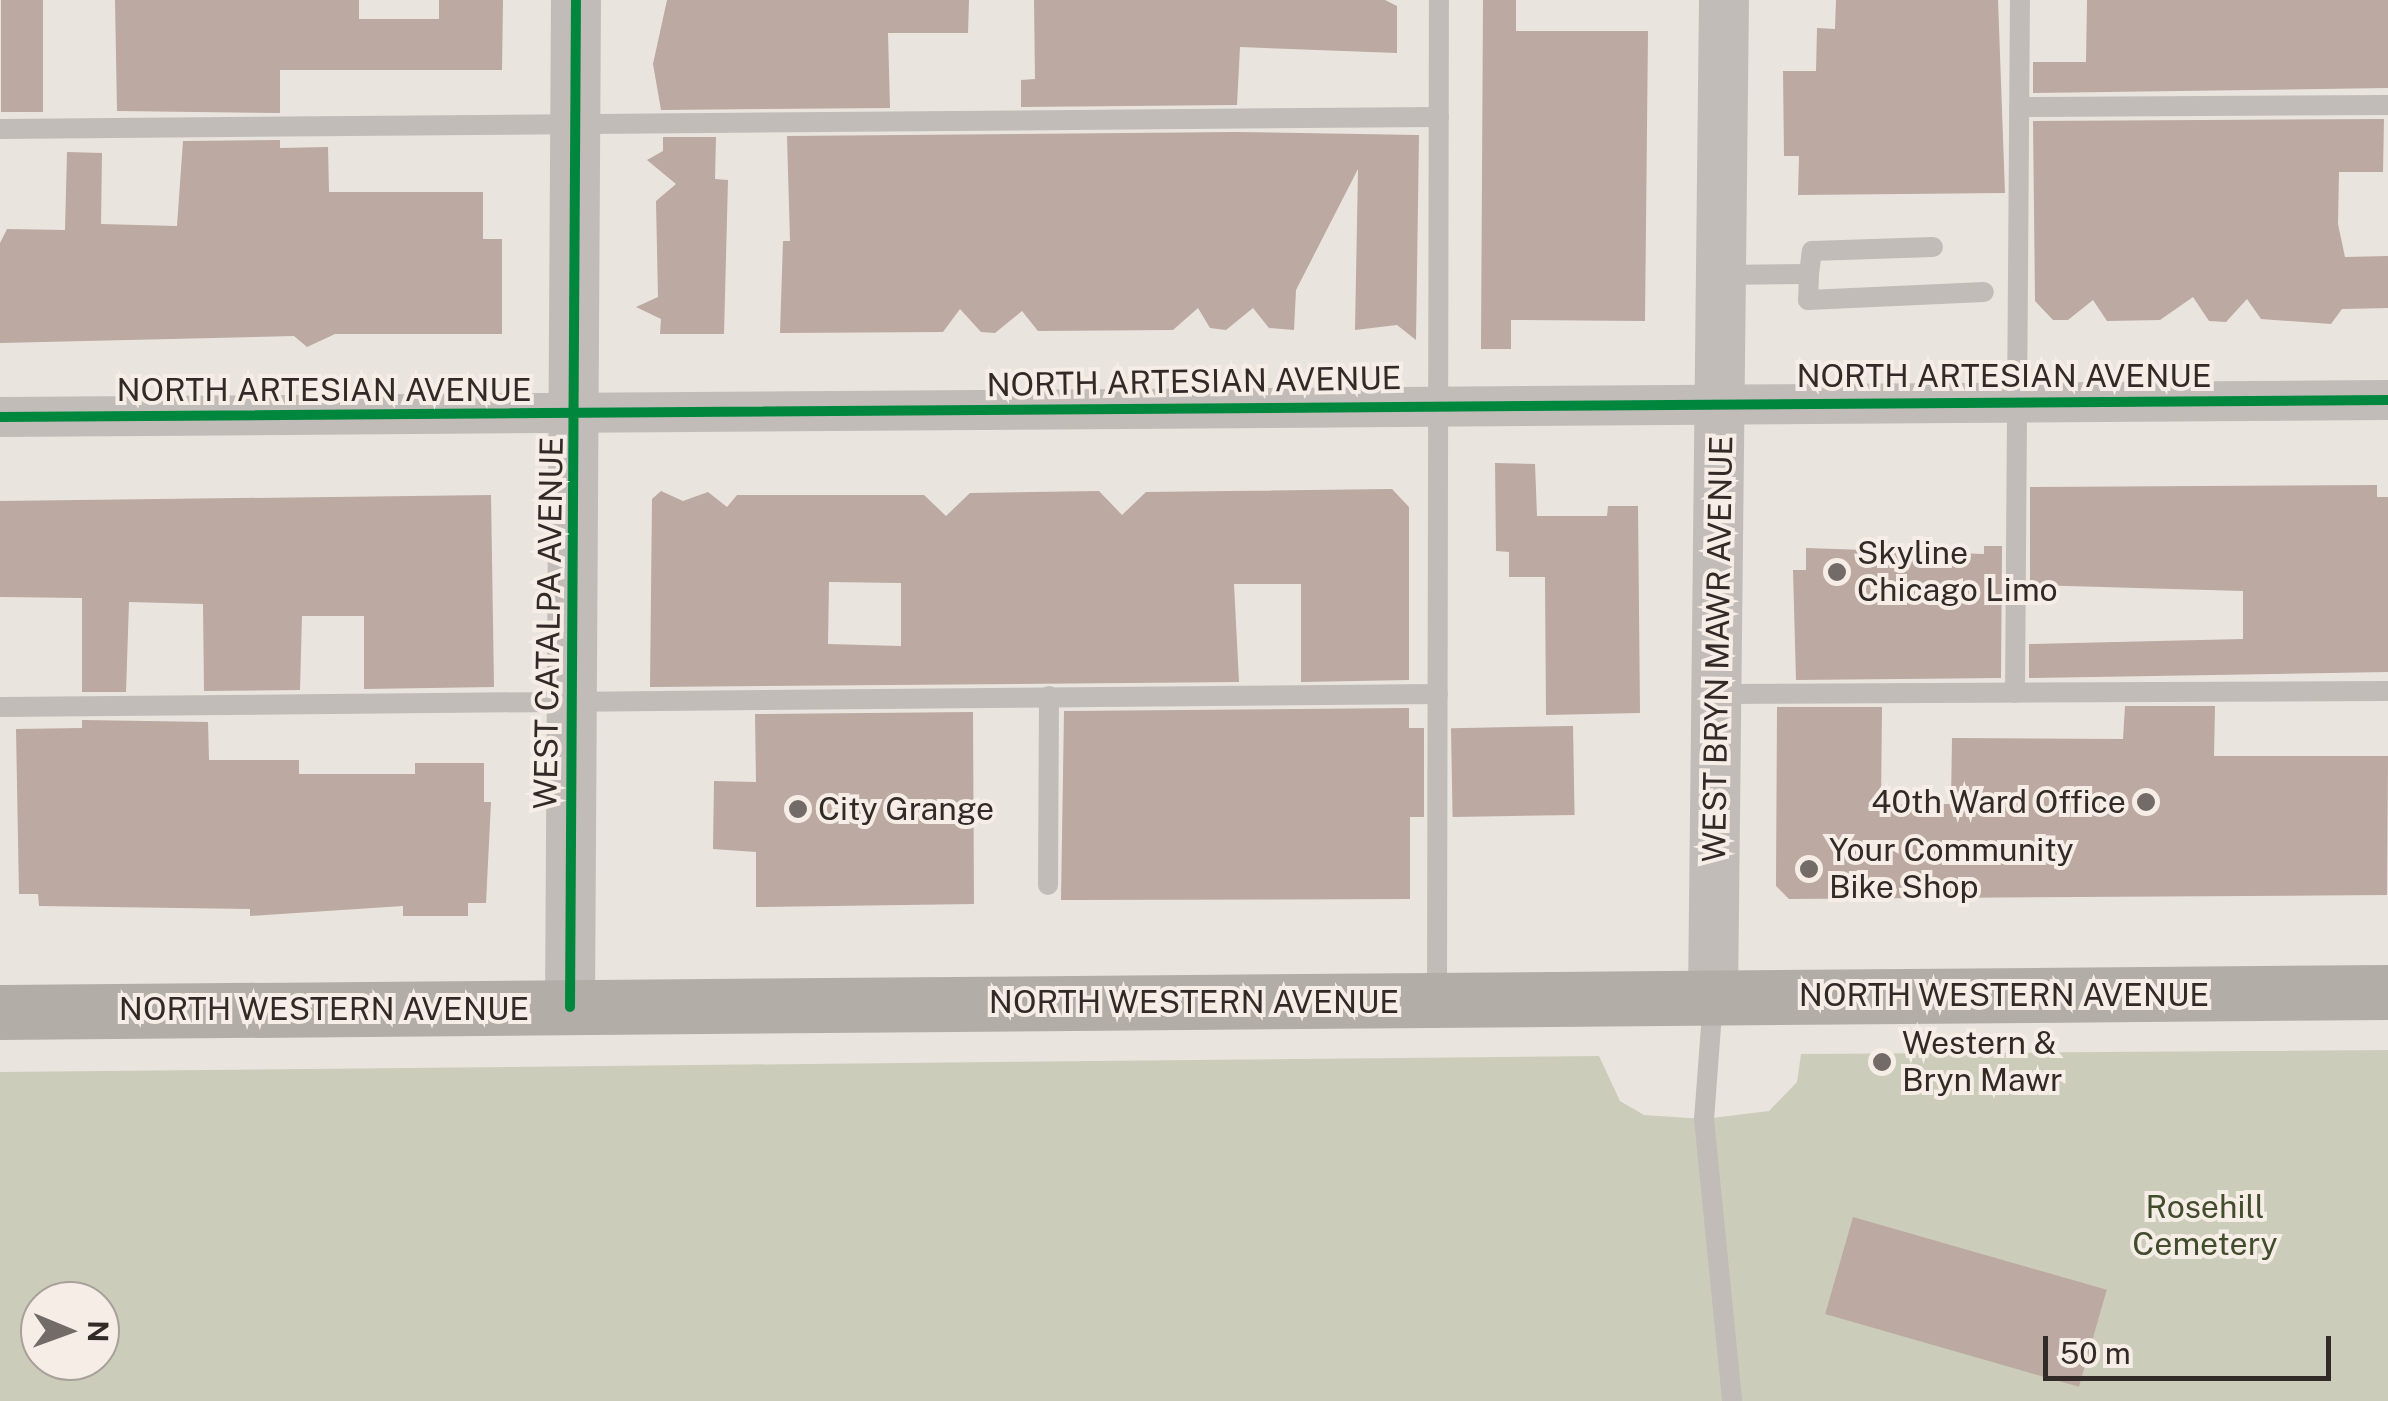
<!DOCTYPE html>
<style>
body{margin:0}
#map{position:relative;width:2388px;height:1401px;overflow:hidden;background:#eae4de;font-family:"Public Sans",sans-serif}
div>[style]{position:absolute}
.green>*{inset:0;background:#cbcdba}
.building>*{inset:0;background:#bba9a2;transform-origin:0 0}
.service>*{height:20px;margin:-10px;padding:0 10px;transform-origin:10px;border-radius:10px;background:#c2bcb8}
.minor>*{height:40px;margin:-20px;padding:0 20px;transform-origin:20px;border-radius:20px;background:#c2bcb8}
.tertiary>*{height:50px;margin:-25px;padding:0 25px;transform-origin:25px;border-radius:25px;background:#c2bcb8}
.secondary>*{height:55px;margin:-27.5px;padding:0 27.5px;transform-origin:27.5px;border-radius:27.5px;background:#b3ada8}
.cycleway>*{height:10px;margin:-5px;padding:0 5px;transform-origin:5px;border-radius:5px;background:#00873e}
.dots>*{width:28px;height:28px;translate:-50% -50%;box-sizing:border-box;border:5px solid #f6eee6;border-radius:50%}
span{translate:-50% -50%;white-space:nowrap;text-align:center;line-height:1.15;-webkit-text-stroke:8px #f6eee6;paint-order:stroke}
.street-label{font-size:32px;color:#322a27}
.poi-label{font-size:32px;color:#322a27}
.left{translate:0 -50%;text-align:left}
.right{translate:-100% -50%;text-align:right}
.park-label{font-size:32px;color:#424d2e}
.north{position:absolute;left:20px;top:1281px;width:100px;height:100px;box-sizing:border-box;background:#f6eee6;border:2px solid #a8a09a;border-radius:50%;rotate:91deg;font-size:28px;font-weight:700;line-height:40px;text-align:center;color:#322a27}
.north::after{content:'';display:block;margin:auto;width:35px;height:45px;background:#726b67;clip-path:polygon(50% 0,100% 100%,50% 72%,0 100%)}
.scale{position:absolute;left:2043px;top:1336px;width:288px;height:45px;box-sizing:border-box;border:5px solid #322a27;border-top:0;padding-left:12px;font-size:30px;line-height:35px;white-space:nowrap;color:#322a27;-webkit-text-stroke:8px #f6eee6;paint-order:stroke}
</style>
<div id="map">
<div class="green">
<div style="clip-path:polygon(evenodd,2388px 1050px,2388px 1401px,0 1401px,0 1072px,1599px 1056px,1620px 1101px,1644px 1115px,1704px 1119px,1769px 1111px,1797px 1082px,1801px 1054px,2388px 1050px,40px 1301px,100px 1301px,100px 1361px,40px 1361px,40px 1301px)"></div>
</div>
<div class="building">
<div style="left:1px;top:0;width:42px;height:112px"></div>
<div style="clip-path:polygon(115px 0,359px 0,359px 19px,439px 19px,439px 0,503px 0,502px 70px,280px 70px,280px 113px,117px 111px)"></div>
<div style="clip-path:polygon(667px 0,969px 0,968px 33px,888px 33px,890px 108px,661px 110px,653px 64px)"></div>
<div style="clip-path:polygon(1034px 0,1385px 0,1397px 6px,1397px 53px,1240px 47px,1237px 105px,1021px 107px,1021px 80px,1035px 79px)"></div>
<div style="clip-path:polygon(1483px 0,1516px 0,1516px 31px,1648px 31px,1645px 321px,1511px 320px,1511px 349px,1481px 349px)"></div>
<div style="clip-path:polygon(1836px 0,1998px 0,2005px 193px,1798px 195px,1799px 156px,1784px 156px,1783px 71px,1816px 71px,1817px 28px,1835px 29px)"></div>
<div style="clip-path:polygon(2087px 0,2388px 0,2388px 88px,2033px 93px,2033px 62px,2086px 62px)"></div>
<div style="clip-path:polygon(2384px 119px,2383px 172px,2339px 172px,2338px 224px,2345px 257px,2388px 256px,2388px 308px,2342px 309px,2331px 324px,2261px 319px,2247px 299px,2226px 322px,2209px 321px,2193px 297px,2160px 320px,2107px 321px,2093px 300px,2068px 320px,2053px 320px,2035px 301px,2033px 121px)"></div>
<div style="clip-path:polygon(1236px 132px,1419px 135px,1416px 340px,1397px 325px,1355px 330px,1358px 169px,1296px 290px,1294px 330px,1269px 328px,1253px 308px,1226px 330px,1210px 328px,1198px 308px,1173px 330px,1038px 331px,1022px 311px,995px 333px,981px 332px,960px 309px,943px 332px,780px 333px,783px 241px,790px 241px,787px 136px)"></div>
<div style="clip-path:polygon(663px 137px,716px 137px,715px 179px,728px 180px,724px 334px,660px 334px,661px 319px,636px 307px,658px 297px,656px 201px,676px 184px,647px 160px,663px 151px)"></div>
<div style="clip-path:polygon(280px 140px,280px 148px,328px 147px,329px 192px,483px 192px,483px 239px,502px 239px,502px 334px,335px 334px,307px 347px,294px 336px,0 343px,0 243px,7px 229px,65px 230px,67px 152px,102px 153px,101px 224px,177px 226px,183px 141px)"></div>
<div style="clip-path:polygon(1495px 463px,1535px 464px,1537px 516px,1607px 516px,1608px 506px,1638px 506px,1640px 713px,1546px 715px,1545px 577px,1509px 577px,1509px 552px,1496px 551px)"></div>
<div style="clip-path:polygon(2377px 485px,2377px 497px,2388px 497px,2388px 672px,2029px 678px,2029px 644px,2243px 639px,2243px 591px,2030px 585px,2030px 487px)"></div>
<div style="clip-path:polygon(evenodd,1392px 489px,1409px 507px,1409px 680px,1301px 682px,1301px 584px,1234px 584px,1239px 682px,650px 687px,652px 499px,661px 491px,683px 501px,708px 492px,727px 507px,737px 495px,924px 495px,946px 516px,970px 493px,1099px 491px,1122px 515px,1146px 492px,1392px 489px,829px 582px,901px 583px,901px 646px,828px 644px,829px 582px)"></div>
<div style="clip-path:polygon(491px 495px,494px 687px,364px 689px,364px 616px,302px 616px,300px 690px,204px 691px,203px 604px,129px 602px,126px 692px,82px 692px,82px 598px,0 597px,0 501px)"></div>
<div style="clip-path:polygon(1984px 546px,2002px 546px,2001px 678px,1796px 680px,1793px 570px,1806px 570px,1806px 548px,1984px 554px)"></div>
<div style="clip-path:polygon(2125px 706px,2215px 706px,2214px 756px,2388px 756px,2387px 895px,1789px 899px,1776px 886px,1777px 707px,1882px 707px,1881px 805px,1951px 804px,1952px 738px,2123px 739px)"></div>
<div style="clip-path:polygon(1409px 708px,1409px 728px,1424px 728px,1424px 817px,1410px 817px,1410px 899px,1061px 900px,1064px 711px)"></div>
<div style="clip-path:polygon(973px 712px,974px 904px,756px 907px,756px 852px,713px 849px,714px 781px,756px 782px,755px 714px)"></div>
<div style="clip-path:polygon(82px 720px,208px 722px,209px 760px,299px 760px,299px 774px,415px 774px,415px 763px,484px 763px,484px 802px,491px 802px,486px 903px,468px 903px,468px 916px,403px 916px,403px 906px,250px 916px,250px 909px,39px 906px,38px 894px,19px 894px,16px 729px,82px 728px)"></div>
<div style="left:1573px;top:726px;width:89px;height:122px;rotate:89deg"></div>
<div style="left:1853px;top:1217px;width:264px;height:101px;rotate:16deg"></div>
</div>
<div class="service">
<div style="left:2019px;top:107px;width:369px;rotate:-0.3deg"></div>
<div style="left:0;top:129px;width:1439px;rotate:-0.48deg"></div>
<div style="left:1809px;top:274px;width:26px;rotate:92deg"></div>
<div style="left:1808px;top:300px;width:176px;rotate:-2.6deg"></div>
<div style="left:1722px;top:275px;width:87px;rotate:-0.7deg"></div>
<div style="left:1809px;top:274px;width:23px;rotate:-83deg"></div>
<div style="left:1812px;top:251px;width:121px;rotate:-1.9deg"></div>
<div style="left:2015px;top:693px;width:693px;rotate:-89.59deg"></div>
<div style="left:1717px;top:694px;width:671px;rotate:-0.26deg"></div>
<div style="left:0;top:707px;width:1438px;rotate:-0.52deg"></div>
<div style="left:1048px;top:885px;width:189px;rotate:-89.7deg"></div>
<div style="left:1437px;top:998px;width:998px;rotate:-89.89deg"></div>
<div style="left:1713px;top:1000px;width:119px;rotate:94.3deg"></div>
<div style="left:1704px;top:1119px;width:283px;rotate:84.3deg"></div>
</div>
<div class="minor">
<div style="left:0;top:417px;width:2388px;rotate:-0.41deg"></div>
</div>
<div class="tertiary">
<div style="left:1713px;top:997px;width:997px;rotate:-89.37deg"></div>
<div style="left:570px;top:1007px;width:1007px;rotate:-89.66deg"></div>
</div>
<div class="secondary">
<div style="left:0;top:1012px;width:2388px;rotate:-0.48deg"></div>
</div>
<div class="cycleway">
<div style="left:0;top:417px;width:2388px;rotate:-0.41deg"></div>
<div style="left:570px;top:1007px;width:1007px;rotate:-89.66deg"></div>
</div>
<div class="dots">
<div style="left:1837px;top:572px;background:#726b67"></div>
<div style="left:2146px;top:802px;background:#726b67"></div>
<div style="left:798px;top:809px;background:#726b67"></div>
<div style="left:1809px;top:869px;background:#726b67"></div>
<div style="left:1882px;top:1062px;background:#726b67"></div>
</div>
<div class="street-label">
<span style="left:2004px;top:376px">NORTH ARTESIAN AVENUE</span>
<span style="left:1194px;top:382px;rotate:-1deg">NORTH ARTESIAN AVENUE</span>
<span style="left:324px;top:390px">NORTH ARTESIAN AVENUE</span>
<span style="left:549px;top:623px;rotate:-89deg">WEST CATALPA AVENUE</span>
<span style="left:1718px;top:649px;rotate:-89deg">WEST BRYN MAWR AVENUE</span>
<span style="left:2004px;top:995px">NORTH WESTERN AVENUE</span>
<span style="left:1194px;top:1002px">NORTH WESTERN AVENUE</span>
<span style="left:324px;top:1009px">NORTH WESTERN AVENUE</span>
</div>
<div class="poi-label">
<span class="left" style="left:1857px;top:572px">Skyline<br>Chicago Limo</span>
<span class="right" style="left:2126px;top:802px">40th Ward Office</span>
<span class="left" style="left:818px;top:809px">City Grange</span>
<span class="left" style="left:1829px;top:869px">Your Community<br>Bike Shop</span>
<span class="left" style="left:1902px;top:1062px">Western &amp;<br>Bryn Mawr</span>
</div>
<div class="park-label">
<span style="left:2205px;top:1226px">Rosehill<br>Cemetery</span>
</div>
<div class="north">N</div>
<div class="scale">50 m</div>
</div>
